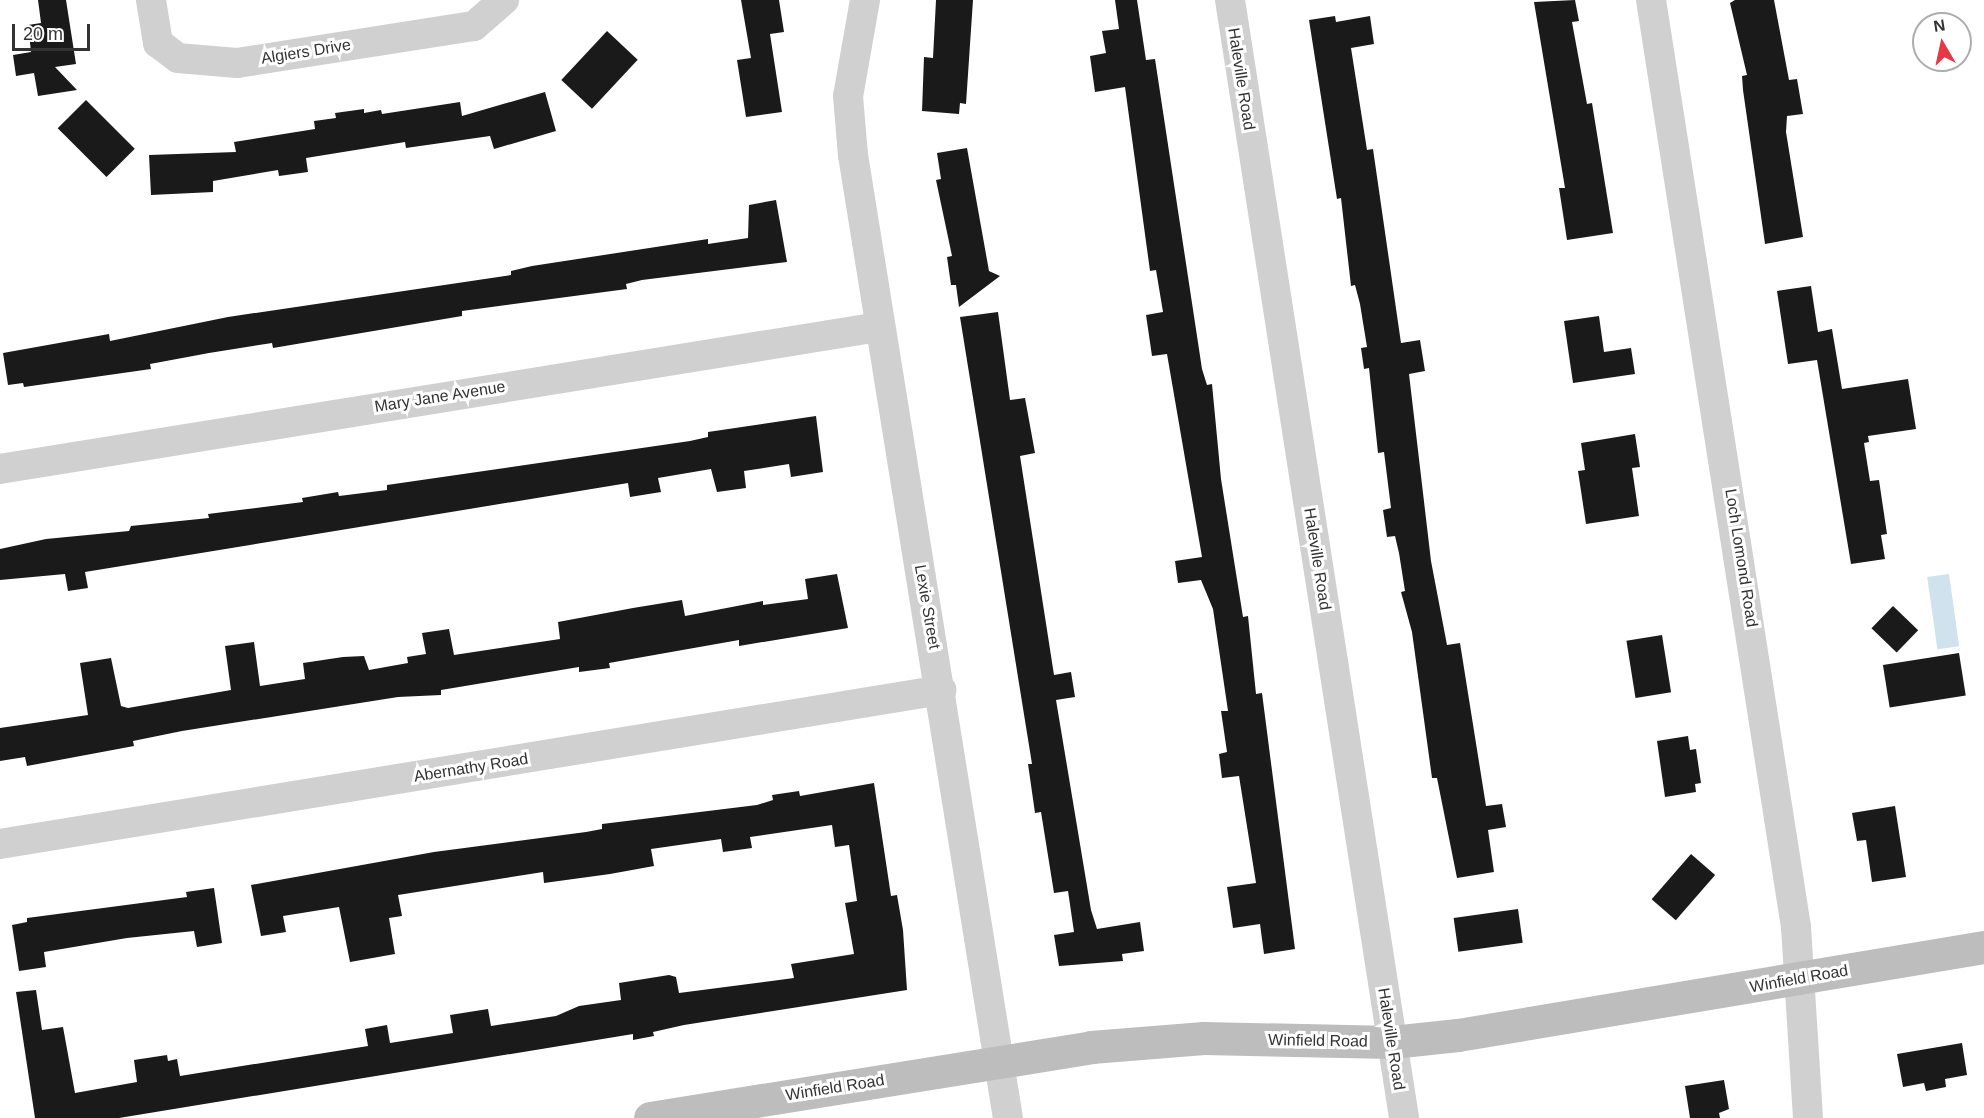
<!DOCTYPE html>
<style>
body{margin:0}
#map{position:relative;width:1984px;height:1118px;overflow:hidden;background:#fff;font-family:Helvetica,sans-serif}
div>[style]{position:absolute}
.water>*{inset:0;background:#cfe2ee;transform-origin:0 0}
.building>*{inset:0;background:#1a1a1a;transform-origin:0 0}
.street>*{height:30px;margin:-15px;padding:0 15px;transform-origin:15px;border-radius:15px;background:#d0d0d0}
.secondary>*{height:33px;margin:-16.5px;padding:0 16.5px;transform-origin:16.5px;border-radius:16.5px;background:#bdbdbd}
span{translate:-50% -50%;white-space:nowrap;text-align:center;line-height:1.15;-webkit-text-stroke:6px #fff;paint-order:stroke}
.street-label{font-size:16px;color:#333}
.north{position:absolute;left:1912px;top:12px;width:60px;height:60px;box-sizing:border-box;background:#fff;border:2px solid #adadad;border-radius:50%;rotate:351deg;font-size:16px;font-weight:700;line-height:24px;text-align:center;color:#333}
.north::after{content:'';display:block;margin:auto;width:21px;height:27px;background:#e63946;clip-path:polygon(50% 0,100% 100%,50% 72%,0 100%)}
.scale{position:absolute;left:12px;top:24px;width:78px;height:27px;box-sizing:border-box;border:3px solid #333;border-top:0;padding-left:8px;font-size:18px;line-height:21px;white-space:nowrap;color:#333;-webkit-text-stroke:4px #fff;paint-order:stroke}
</style>
<div id="map">
<div class="water">
<div style="left:1949px;top:574px;width:73px;height:22px;rotate:82deg"></div>
</div>
<div class="building">
<div style="clip-path:polygon(38px 0,66px 0,76px 64px,55px 67px,77px 90px,38px 96px,34px 73px,16px 76px,13px 55px,31px 52px,28px 25px,41px 23px)"></div>
<div style="clip-path:polygon(741px 0,779px 0,784px 32px,770px 34px,782px 112px,746px 117px,737px 60px,751px 58px)"></div>
<div style="clip-path:polygon(936px 0,973px 0,966px 104px,960px 103px,959px 114px,922px 111px,924px 57px,933px 58px)"></div>
<div style="clip-path:polygon(1115px 0,1137px 0,1146px 60px,1155px 59px,1202px 369px,1207px 385px,1212px 384px,1221px 479px,1243px 617px,1248px 616px,1256px 694px,1262px 693px,1295px 949px,1264px 954px,1260px 924px,1233px 928px,1227px 887px,1256px 883px,1239px 776px,1222px 778px,1219px 754px,1227px 752px,1221px 711px,1228px 711px,1213px 609px,1201px 580px,1178px 583px,1175px 561px,1202px 557px,1167px 354px,1152px 356px,1146px 315px,1163px 312px,1156px 270px,1150px 271px,1125px 87px,1095px 92px,1090px 56px,1106px 53px,1102px 31px,1119px 29px)"></div>
<div style="clip-path:polygon(1575px 0,1579px 21px,1572px 22px,1587px 104px,1592px 103px,1613px 233px,1567px 240px,1559px 188px,1565px 188px,1534px 2px)"></div>
<div style="clip-path:polygon(1735px 0,1774px 0,1789px 80px,1797px 79px,1803px 114px,1787px 116px,1786px 132px,1803px 237px,1765px 244px,1743px 90px,1742px 76px,1747px 75px,1730px 3px)"></div>
<div style="clip-path:polygon(1335px 16px,1336px 22px,1370px 16px,1374px 44px,1351px 48px,1367px 150px,1373px 149px,1401px 343px,1420px 340px,1425px 371px,1409px 374px,1431px 561px,1447px 645px,1460px 643px,1486px 806px,1502px 804px,1506px 827px,1488px 830px,1494px 872px,1457px 878px,1437px 778px,1432px 778px,1412px 632px,1401px 592px,1405px 591px,1399px 553px,1395px 536px,1387px 537px,1383px 510px,1391px 508px,1384px 452px,1378px 453px,1369px 368px,1364px 369px,1361px 348px,1367px 347px,1360px 304px,1355px 285px,1351px 286px,1341px 198px,1337px 199px,1309px 20px)"></div>
<div style="left:607px;top:31px;width:42px;height:67px;rotate:43deg"></div>
<div style="clip-path:polygon(545px 92px,556px 131px,494px 149px,490px 136px,406px 148px,405px 142px,306px 158px,308px 172px,279px 176px,278px 170px,213px 181px,213px 192px,151px 195px,149px 155px,236px 152px,234px 142px,315px 129px,314px 121px,336px 118px,335px 113px,364px 109px,364px 113px,381px 110px,382px 114px,460px 102px,462px 116px)"></div>
<div style="left:86px;top:100px;width:69px;height:40px;rotate:45deg"></div>
<div style="clip-path:polygon(967px 148px,989px 271px,1000px 276px,959px 307px,956px 285px,951px 285px,947px 257px,952px 256px,936px 180px,941px 179px,937px 153px)"></div>
<div style="clip-path:polygon(776px 200px,787px 262px,642px 280px,626px 284px,627px 289px,462px 311px,462px 316px,273px 348px,272px 343px,209px 353px,150px 364px,151px 369px,24px 387px,23px 383px,8px 385px,3px 353px,109px 334px,110px 341px,228px 317px,511px 275px,511px 271px,532px 266px,708px 239px,708px 244px,748px 238px,749px 205px)"></div>
<div style="clip-path:polygon(1811px 286px,1818px 332px,1832px 329px,1842px 389px,1908px 379px,1916px 429px,1868px 436px,1869px 442px,1864px 443px,1870px 481px,1879px 480px,1887px 534px,1881px 535px,1885px 559px,1851px 564px,1817px 360px,1788px 364px,1777px 291px)"></div>
<div style="clip-path:polygon(998px 312px,1010px 400px,1025px 398px,1035px 453px,1020px 456px,1054px 675px,1071px 672px,1075px 697px,1056px 700px,1091px 910px,1097px 929px,1140px 922px,1144px 951px,1122px 954px,1123px 961px,1059px 966px,1054px 935px,1074px 932px,1068px 891px,1054px 893px,1041px 812px,1035px 813px,1028px 764px,1032px 764px,960px 317px)"></div>
<div style="clip-path:polygon(1599px 316px,1604px 352px,1631px 348px,1635px 374px,1573px 383px,1564px 321px)"></div>
<div style="clip-path:polygon(816px 416px,823px 472px,791px 477px,789px 464px,744px 471px,746px 488px,717px 492px,711px 469px,658px 478px,661px 492px,630px 497px,628px 483px,85px 572px,88px 588px,68px 591px,65px 574px,0 580px,0 549px,46px 539px,129px 531px,131px 526px,209px 518px,208px 514px,303px 502px,302px 498px,338px 492px,339px 496px,387px 490px,387px 485px,690px 441px,708px 437px,708px 432px)"></div>
<div style="clip-path:polygon(1635px 434px,1640px 467px,1632px 468px,1639px 516px,1586px 524px,1578px 471px,1585px 470px,1581px 443px)"></div>
<div style="clip-path:polygon(837px 574px,848px 628px,739px 646px,739px 640px,609px 663px,610px 668px,579px 672px,579px 667px,441px 690px,441px 695px,398px 697px,182px 731px,133px 741px,134px 746px,27px 766px,25px 757px,0 761px,0 728px,88px 715px,80px 663px,111px 658px,121px 706px,128px 708px,231px 690px,225px 646px,254px 642px,260px 686px,305px 679px,303px 663px,343px 657px,364px 656px,369px 670px,408px 663px,407px 657px,426px 654px,422px 633px,449px 629px,454px 655px,560px 639px,558px 622px,633px 608px,682px 600px,685px 616px,763px 601px,763px 605px,808px 599px,805px 579px)"></div>
<div style="left:1893px;top:606px;width:35px;height:31px;rotate:44deg"></div>
<div style="left:1662px;top:635px;width:58px;height:36px;rotate:81deg"></div>
<div style="left:1959px;top:653px;width:43px;height:77px;rotate:81deg"></div>
<div style="clip-path:polygon(1688px 736px,1690px 750px,1696px 749px,1701px 783px,1695px 784px,1696px 792px,1665px 797px,1657px 741px)"></div>
<div style="clip-path:polygon(874px 783px,891px 896px,897px 895px,903px 930px,907px 990px,684px 1025px,653px 1032px,654px 1036px,633px 1040px,633px 1034px,119px 1118px,35px 1118px,16px 992px,36px 990px,42px 1030px,63px 1027px,75px 1093px,137px 1082px,134px 1060px,167px 1055px,168px 1061px,177px 1059px,180px 1076px,368px 1046px,365px 1029px,387px 1025px,390px 1043px,453px 1033px,450px 1015px,488px 1009px,491px 1026px,556px 1016px,579px 1006px,621px 1000px,619px 983px,669px 975px,676px 977px,679px 993px,794px 978px,791px 964px,854px 954px,845px 903px,857px 901px,849px 845px,835px 847px,832px 825px,750px 837px,752px 848px,723px 852px,721px 839px,651px 849px,654px 866px,610px 874px,544px 883px,543px 872px,398px 895px,402px 916px,389px 918px,395px 954px,350px 962px,339px 907px,283px 916px,286px 932px,261px 936px,251px 885px,434px 852px,586px 832px,602px 829px,602px 824px,757px 805px,773px 800px,772px 795px,799px 791px,800px 796px)"></div>
<div style="clip-path:polygon(1895px 806px,1906px 877px,1872px 882px,1866px 840px,1857px 841px,1852px 813px)"></div>
<div style="left:1691px;top:854px;width:32px;height:60px;rotate:41deg"></div>
<div style="clip-path:polygon(214px 888px,222px 943px,197px 947px,194px 931px,127px 938px,44px 952px,46px 967px,19px 971px,12px 925px,27px 922px,27px 918px,187px 897px,186px 892px)"></div>
<div style="left:1518px;top:909px;width:34px;height:65px;rotate:82deg"></div>
<div style="clip-path:polygon(1962px 1043px,1967px 1075px,1945px 1079px,1946px 1087px,1926px 1091px,1924px 1083px,1903px 1087px,1897px 1054px)"></div>
<div style="clip-path:polygon(1724px 1080px,1729px 1109px,1719px 1113px,1720px 1118px,1690px 1118px,1685px 1086px)"></div>
</div>
<div class="street">
<div style="left:151px;top:0;width:44px;rotate:80.8deg"></div>
<div style="left:158px;top:43px;width:25px;rotate:37deg"></div>
<div style="left:178px;top:58px;width:59px;rotate:4.8deg"></div>
<div style="left:237px;top:63px;width:240px;rotate:-8.9deg"></div>
<div style="left:474px;top:26px;width:40px;rotate:-41deg"></div>
<div style="left:865px;top:0;width:97px;rotate:100deg"></div>
<div style="left:848px;top:96px;width:59px;rotate:85.2deg"></div>
<div style="left:853px;top:155px;width:975px;rotate:80.86deg"></div>
<div style="left:1230px;top:0;width:1131px;rotate:81.15deg"></div>
<div style="left:1651px;top:0;width:938px;rotate:81.11deg"></div>
<div style="left:1796px;top:927px;width:191px;rotate:86.4deg"></div>
<div style="left:0;top:469px;width:890px;rotate:-9.18deg"></div>
<div style="left:0;top:844px;width:954px;rotate:-9.29deg"></div>
</div>
<div class="secondary">
<div style="left:650px;top:1118px;width:447px;rotate:-9.1deg"></div>
<div style="left:1091px;top:1047px;width:113px;rotate:-4.6deg"></div>
<div style="left:1204px;top:1038px;width:188px;rotate:1.2deg"></div>
<div style="left:1392px;top:1042px;width:66px;rotate:-6.1deg"></div>
<div style="left:1458px;top:1035px;width:533px;rotate:-9.5deg"></div>
</div>
<div class="street-label">
<span style="left:306px;top:52px;rotate:-9deg">Algiers Drive</span>
<span style="left:1241px;top:79px;rotate:81deg">Haleville Road</span>
<span style="left:440px;top:397px;rotate:-9deg">Mary Jane Avenue</span>
<span style="left:1741px;top:558px;rotate:81deg">Loch Lomond Road</span>
<span style="left:1317px;top:559px;rotate:81deg">Haleville Road</span>
<span style="left:927px;top:607px;rotate:80deg">Lexie Street</span>
<span style="left:471px;top:768px;rotate:-9deg">Abernathy Road</span>
<span style="left:1799px;top:979px;rotate:-10deg">Winfield Road</span>
<span style="left:1391px;top:1039px;rotate:81deg">Haleville Road</span>
<span style="left:1318px;top:1041px;rotate:1deg">Winfield Road</span>
<span style="left:835px;top:1088px;rotate:-9deg">Winfield Road</span>
</div>
<div class="north">N</div>
<div class="scale">20 m</div>
</div>
